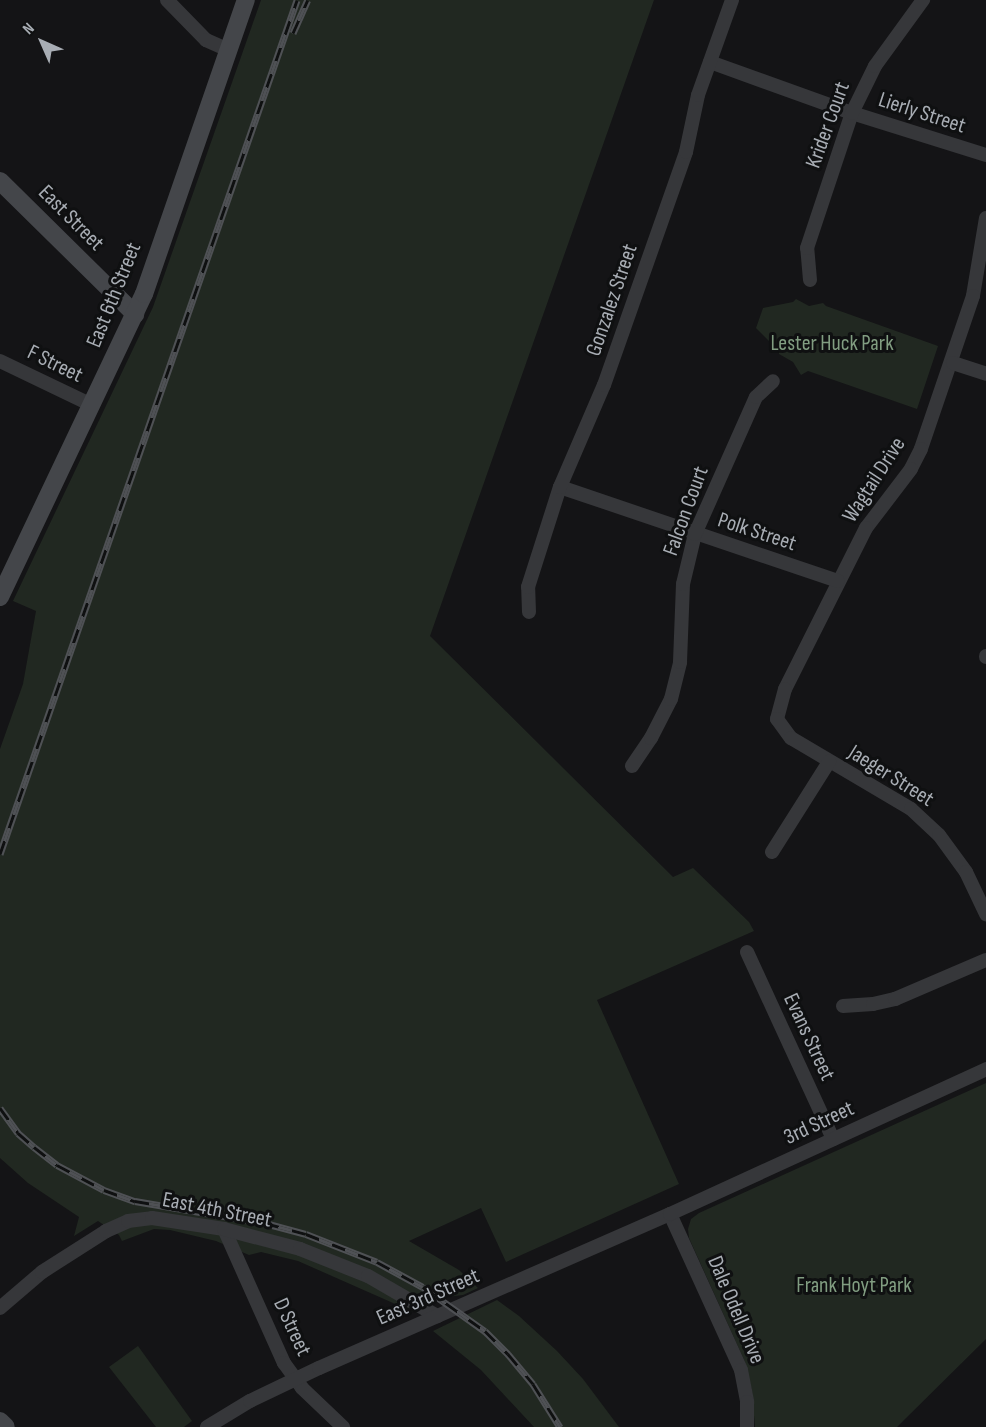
<!DOCTYPE html>
<style>
body{margin:0}
#map{position:relative;width:986px;height:1427px;overflow:hidden;background:#141416;font-family:"Sofia Sans Condensed",sans-serif}
div>[style]{position:absolute}
.green>*{inset:0;background:#212821}
.street>*{height:14px;margin:-7px;padding:0 7px;transform-origin:7px;border-radius:7px;background:#36373a}
.secondary>*{height:18px;margin:-9px;padding:0 9px;transform-origin:9px;border-radius:9px;background:#44464a}
.rail>*{height:7px;margin-top:-3.5px;transform-origin:0;background:repeating-linear-gradient(90deg,#0f1011 0 14px,#4f5155 0 28px);box-sizing:border-box;border-block:2px solid #4f5155}
span{translate:-50% -50%;white-space:nowrap;text-align:center;line-height:1.15;-webkit-text-stroke:6px #0f1011;paint-order:stroke}
.street-label{font-size:22px;color:#a8adb4}
.park-label{font-size:22px;color:#819d81}
.north{position:absolute;left:12px;top:12px;width:60px;height:60px;-webkit-text-stroke:4px #0f1011;paint-order:stroke;rotate:315deg;font-size:16px;font-weight:700;line-height:24px;text-align:center;color:#a8adb4}
.north::after{content:'';display:block;margin:auto;width:21px;height:27px;background:#a8adb4;clip-path:polygon(50% 0,100% 100%,50% 72%,0 100%)}
</style>
<div id="map">
<div class="green">
<div style="clip-path:polygon(261px 0,654px 0,430px 636px,673px 877px,693px 868px,749px 922px,754px 931px,597px 1000px,679px 1184px,506px 1262px,481px 1208px,409px 1241px,459px 1270px,478px 1288px,463px 1295px,447px 1297px,408px 1314px,393px 1303px,298px 1261px,261px 1252px,249px 1255px,216px 1241px,170px 1230px,154px 1229px,122px 1241px,119px 1235px,98px 1221px,74px 1236px,79px 1217px,28px 1183px,0 1158px,0 749px,23px 684px,36px 611px,13px 601px,153px 307px)"></div>
<div style="clip-path:polygon(796px 299px,809px 306px,823px 303px,826px 306px,938px 346px,917px 409px,808px 371px,801px 375px,793px 362px,779px 354px,779px 351px,756px 328px,763px 308px,793px 302px)"></div>
<div style="clip-path:polygon(986px 1083px,986px 1339px,897px 1427px,755px 1427px,752px 1391px,745px 1362px,689px 1238px,688px 1229px,691px 1219px,699px 1213px)"></div>
<div style="clip-path:polygon(497px 1300px,519px 1316px,557px 1351px,583px 1379px,619px 1427px,534px 1427px,481px 1370px,433px 1331px)"></div>
<div style="clip-path:polygon(138px 1346px,192px 1421px,184px 1427px,156px 1427px,109px 1367px)"></div>
</div>
<div class="street">
<div style="left:167px;top:0;width:56px;rotate:45.7deg"></div>
<div style="left:206px;top:40px;width:24px;rotate:24deg"></div>
<div style="left:710px;top:62px;width:151px;rotate:19.8deg"></div>
<div style="left:852px;top:113px;width:140px;rotate:17.4deg"></div>
<div style="left:986px;top:218px;width:79px;rotate:99.5deg"></div>
<div style="left:973px;top:296px;width:162px;rotate:108.8deg"></div>
<div style="left:921px;top:449px;width:22px;rotate:117deg"></div>
<div style="left:911px;top:469px;width:74px;rotate:127.3deg"></div>
<div style="left:866px;top:528px;width:180px;rotate:116.7deg"></div>
<div style="left:785px;top:689px;width:31px;rotate:105deg"></div>
<div style="left:777px;top:719px;width:24px;rotate:54deg"></div>
<div style="left:791px;top:738px;width:139px;rotate:30.6deg"></div>
<div style="left:911px;top:809px;width:38px;rotate:43deg"></div>
<div style="left:939px;top:835px;width:46px;rotate:53.9deg"></div>
<div style="left:966px;top:872px;width:47px;rotate:64.5deg"></div>
<div style="left:810px;top:280px;width:32px;rotate:-95deg"></div>
<div style="left:807px;top:248px;width:142px;rotate:-71.6deg"></div>
<div style="left:852px;top:113px;width:52px;rotate:-63.9deg"></div>
<div style="left:875px;top:66px;width:82px;rotate:-54deg"></div>
<div style="left:0;top:361px;width:102px;rotate:25.6deg"></div>
<div style="left:953px;top:363px;width:35px;rotate:18deg"></div>
<div style="left:560px;top:487px;width:293px;rotate:18.7deg"></div>
<div style="left:529px;top:612px;width:25px;rotate:-92deg"></div>
<div style="left:528px;top:587px;width:105px;rotate:-72.3deg"></div>
<div style="left:560px;top:487px;width:111px;rotate:-66.7deg"></div>
<div style="left:604px;top:385px;width:247px;rotate:-70.6deg"></div>
<div style="left:686px;top:152px;width:58px;rotate:-78.1deg"></div>
<div style="left:698px;top:95px;width:101px;rotate:-70.3deg"></div>
<div style="left:986px;top:656px;width:1px;rotate:90deg"></div>
<div style="left:632px;top:766px;width:34px;rotate:-56deg"></div>
<div style="left:651px;top:738px;width:44px;rotate:-62.9deg"></div>
<div style="left:671px;top:699px;width:38px;rotate:-76deg"></div>
<div style="left:680px;top:662px;width:78px;rotate:-87.8deg"></div>
<div style="left:683px;top:584px;width:51px;rotate:-76.5deg"></div>
<div style="left:695px;top:534px;width:150px;rotate:-66deg"></div>
<div style="left:756px;top:397px;width:23px;rotate:-43deg"></div>
<div style="left:772px;top:852px;width:107px;rotate:-57.7deg"></div>
<div style="left:747px;top:952px;width:206px;rotate:65.3deg"></div>
<div style="left:843px;top:1006px;width:30px;rotate:-4deg"></div>
<div style="left:873px;top:1004px;width:23px;rotate:-13deg"></div>
<div style="left:895px;top:999px;width:99px;rotate:-23.2deg"></div>
<div style="left:670px;top:1214px;width:171px;rotate:65.5deg"></div>
<div style="left:741px;top:1370px;width:33px;rotate:79deg"></div>
<div style="left:747px;top:1402px;width:25px;rotate:90deg"></div>
<div style="left:224px;top:1229px;width:147px;rotate:65.9deg"></div>
<div style="left:284px;top:1363px;width:31px;rotate:54deg"></div>
<div style="left:302px;top:1388px;width:57px;rotate:43.6deg"></div>
<div style="left:0;top:1308px;width:55px;rotate:-40.6deg"></div>
<div style="left:42px;top:1272px;width:76px;rotate:-32.6deg"></div>
<div style="left:106px;top:1231px;width:24px;rotate:-24deg"></div>
<div style="left:128px;top:1221px;width:24px;rotate:-7deg"></div>
<div style="left:152px;top:1218px;width:73px;rotate:8.7deg"></div>
<div style="left:224px;top:1229px;width:79px;rotate:14.7deg"></div>
<div style="left:300px;top:1249px;width:73px;rotate:21.7deg"></div>
<div style="left:368px;top:1276px;width:80px;rotate:30.1deg"></div>
<div style="left:207px;top:1427px;width:50px;rotate:-31.2deg"></div>
<div style="left:250px;top:1401px;width:76px;rotate:-25.6deg"></div>
<div style="left:319px;top:1368px;width:383px;rotate:-23.7deg"></div>
<div style="left:670px;top:1214px;width:348px;rotate:-24.6deg"></div>
</div>
<div class="secondary">
<div style="left:0;top:181px;width:190px;rotate:44.6deg"></div>
<div style="left:0;top:597px;width:335px;rotate:-64.6deg"></div>
<div style="left:144px;top:294px;width:311px;rotate:-70.9deg"></div>
<div style="left:0;top:1421px;width:8px;rotate:45deg"></div>
</div>
<div class="rail">
<div style="left:293px;top:33px;width:36px;rotate:-66deg"></div>
<div style="left:0;top:854px;width:904px;rotate:-70.82deg"></div>
<div style="left:0;top:1108px;width:31px;rotate:54deg"></div>
<div style="left:18px;top:1133px;width:21px;rotate:41deg"></div>
<div style="left:34px;top:1147px;width:29px;rotate:38deg"></div>
<div style="left:57px;top:1165px;width:53px;rotate:28deg"></div>
<div style="left:104px;top:1190px;width:33px;rotate:20deg"></div>
<div style="left:135px;top:1201px;width:132px;rotate:9.6deg"></div>
<div style="left:265px;top:1223px;width:42px;rotate:15deg"></div>
<div style="left:306px;top:1234px;width:76px;rotate:21.5deg"></div>
<div style="left:377px;top:1262px;width:52px;rotate:28.5deg"></div>
<div style="left:423px;top:1287px;width:76px;rotate:35.4deg"></div>
<div style="left:485px;top:1331px;width:33px;rotate:45deg"></div>
<div style="left:508px;top:1354px;width:39px;rotate:50deg"></div>
<div style="left:533px;top:1384px;width:51px;rotate:57.9deg"></div>
</div>
<div class="street-label">
<span style="left:922px;top:113px;rotate:18deg">Lierly Street</span>
<span style="left:828px;top:125px;rotate:-70deg">Krider Court</span>
<span style="left:71px;top:218px;rotate:45deg">East Street</span>
<span style="left:114px;top:295px;rotate:-68deg">East 6th Street</span>
<span style="left:612px;top:300px;rotate:-71deg">Gonzalez Street</span>
<span style="left:55px;top:364px;rotate:26deg">F Street</span>
<span style="left:874px;top:480px;rotate:-57deg">Wagtail Drive</span>
<span style="left:686px;top:511px;rotate:-70deg">Falcon Court</span>
<span style="left:757px;top:532px;rotate:18deg">Polk Street</span>
<span style="left:891px;top:776px;rotate:32deg">Jaeger Street</span>
<span style="left:809px;top:1037px;rotate:65deg">Evans Street</span>
<span style="left:819px;top:1123px;rotate:-25deg">3rd Street</span>
<span style="left:217px;top:1210px;rotate:11deg">East 4th Street</span>
<span style="left:428px;top:1297px;rotate:-24deg">East 3rd Street</span>
<span style="left:736px;top:1310px;rotate:67deg">Dale Odell Drive</span>
<span style="left:292px;top:1327px;rotate:65deg">D Street</span>
</div>
<div class="park-label">
<span style="left:832px;top:344px">Lester Huck Park</span>
<span style="left:854px;top:1286px">Frank Hoyt Park</span>
</div>
<div class="north">N</div>
</div>
